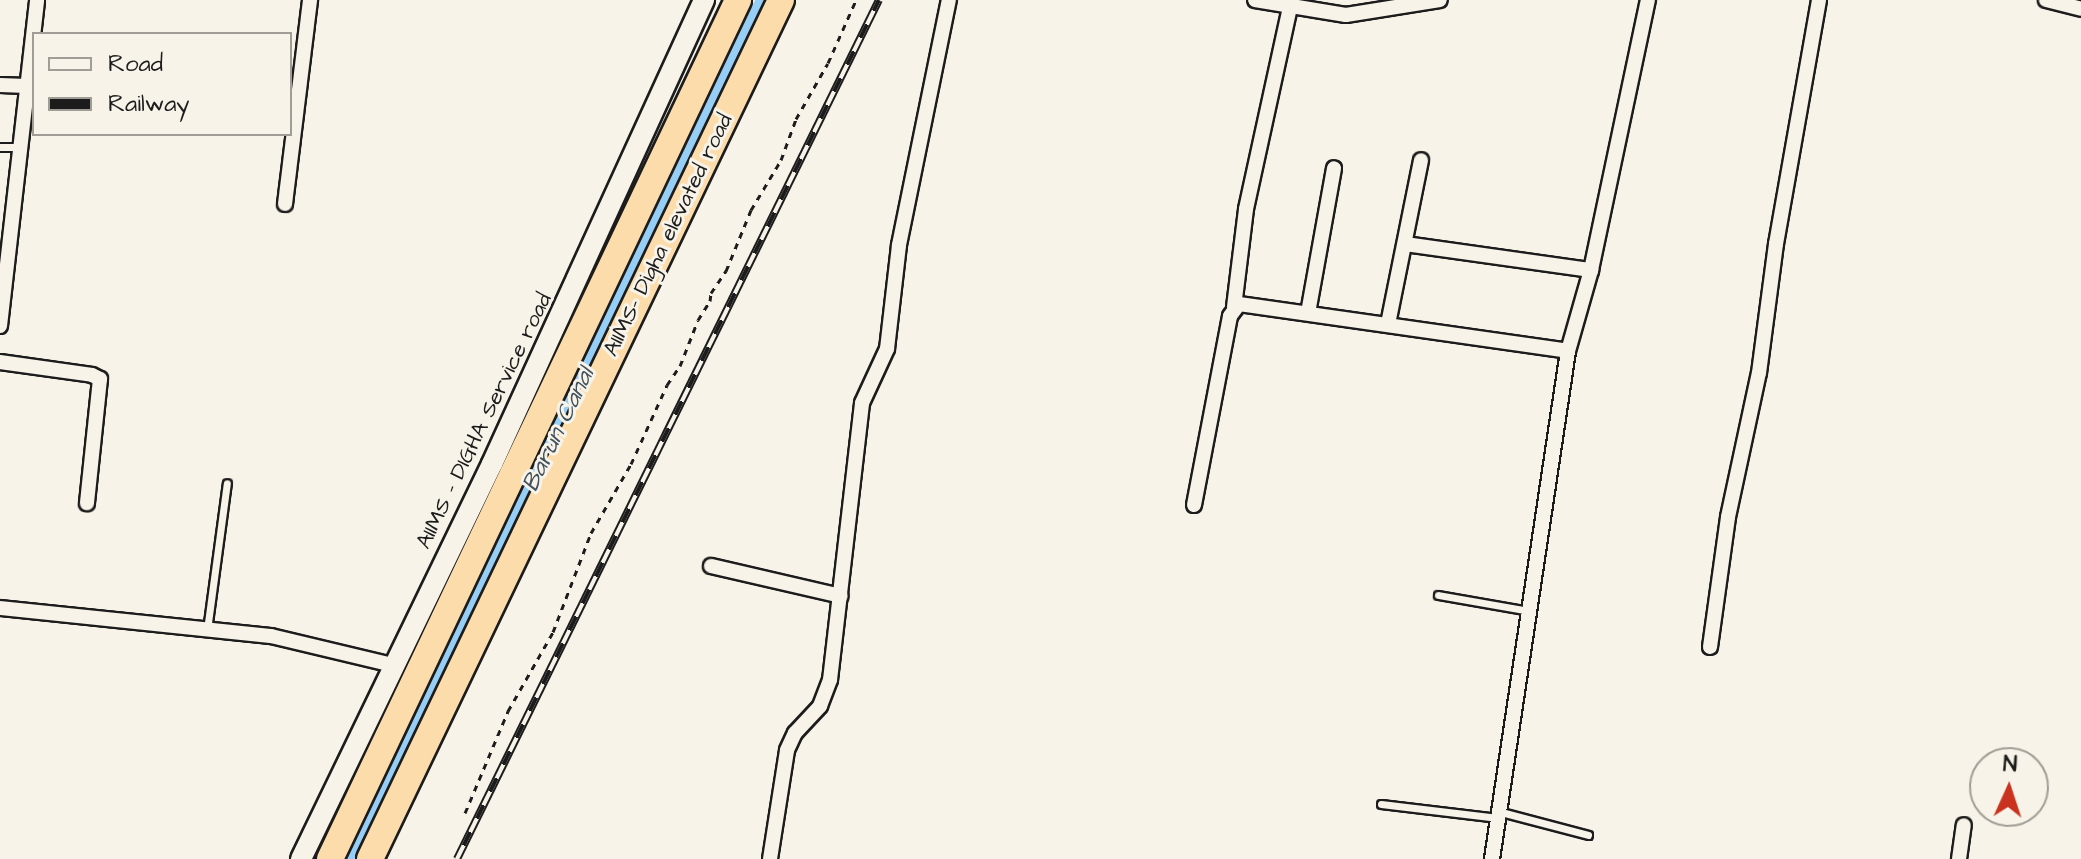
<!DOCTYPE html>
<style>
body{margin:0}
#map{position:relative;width:2081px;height:859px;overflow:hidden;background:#f7f3e8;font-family:"Architects Daughter",sans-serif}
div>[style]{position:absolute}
.canal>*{height:16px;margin:-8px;padding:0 8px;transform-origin:8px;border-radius:8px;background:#97cef6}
.path>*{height:3px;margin-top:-1.5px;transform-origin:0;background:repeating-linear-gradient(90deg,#1c1c1c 0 6px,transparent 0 12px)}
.roads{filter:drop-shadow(2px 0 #1c1c1c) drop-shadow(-2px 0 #1c1c1c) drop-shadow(0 2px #1c1c1c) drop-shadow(0 -2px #1c1c1c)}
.lane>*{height:7px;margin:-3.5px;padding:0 3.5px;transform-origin:3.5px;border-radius:3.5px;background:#f7f3e8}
.street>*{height:14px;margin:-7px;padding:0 7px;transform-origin:7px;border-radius:7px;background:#f7f3e8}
.secondary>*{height:20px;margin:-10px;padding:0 10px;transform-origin:10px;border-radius:10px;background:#f7f3e8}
.highway>*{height:26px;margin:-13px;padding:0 13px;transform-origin:13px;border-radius:13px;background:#fddcac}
.rail>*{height:8px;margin-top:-4px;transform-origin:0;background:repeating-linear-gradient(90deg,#f7f3e8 0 15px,#1c1c1c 0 30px);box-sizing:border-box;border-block:2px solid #1c1c1c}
span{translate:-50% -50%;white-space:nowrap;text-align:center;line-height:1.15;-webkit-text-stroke:6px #f7f3e8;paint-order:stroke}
.street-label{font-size:22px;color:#1c1c1c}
.water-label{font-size:24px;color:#41515d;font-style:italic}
.legend{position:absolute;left:32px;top:32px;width:260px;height:104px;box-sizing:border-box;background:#f7f3e8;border:2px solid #9f9d96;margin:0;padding:10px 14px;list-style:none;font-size:24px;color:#1c1c1c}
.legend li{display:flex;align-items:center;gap:16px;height:40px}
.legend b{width:40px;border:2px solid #9f9d96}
.north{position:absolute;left:1969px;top:747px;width:80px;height:80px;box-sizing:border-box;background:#f7f3e8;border:2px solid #9f9d96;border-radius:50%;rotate:3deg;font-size:22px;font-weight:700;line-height:32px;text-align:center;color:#1c1c1c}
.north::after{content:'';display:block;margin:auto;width:28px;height:36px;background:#c8321e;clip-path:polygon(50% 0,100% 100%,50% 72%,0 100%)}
</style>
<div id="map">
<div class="canal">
<div style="left:354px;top:859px;width:952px;rotate:-64.48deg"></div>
</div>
<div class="path">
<div style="left:465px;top:813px;width:111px;rotate:-67.1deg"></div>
<div style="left:508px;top:711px;width:91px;rotate:-60.3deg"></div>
<div style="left:553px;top:632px;width:106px;rotate:-69deg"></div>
<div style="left:591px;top:533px;width:80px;rotate:-59.9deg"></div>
<div style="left:631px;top:464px;width:87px;rotate:-65.5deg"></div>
<div style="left:667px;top:385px;width:23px;rotate:-56deg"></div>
<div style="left:680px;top:366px;width:49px;rotate:-68.6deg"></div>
<div style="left:698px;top:320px;width:22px;rotate:-58deg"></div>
<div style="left:710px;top:301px;width:8px;rotate:-83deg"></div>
<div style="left:711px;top:293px;width:27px;rotate:-56deg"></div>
<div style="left:726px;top:271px;width:66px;rotate:-67.7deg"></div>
<div style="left:751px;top:210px;width:58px;rotate:-59deg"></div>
<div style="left:781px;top:160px;width:44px;rotate:-69.9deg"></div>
<div style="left:796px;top:119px;width:64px;rotate:-60.3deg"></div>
<div style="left:828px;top:63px;width:69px;rotate:-66deg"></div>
</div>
<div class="roads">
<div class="lane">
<div style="left:0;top:147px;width:20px"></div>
<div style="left:1438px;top:595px;width:93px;rotate:9.9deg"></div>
<div style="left:207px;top:630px;width:148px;rotate:-82.3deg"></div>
<div style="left:1381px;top:804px;width:118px;rotate:6.8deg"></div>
<div style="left:1501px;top:812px;width:90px;rotate:14.8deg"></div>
</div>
<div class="street">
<div style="left:1255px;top:0;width:92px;rotate:9.4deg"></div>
<div style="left:1346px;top:15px;width:95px;rotate:-9.1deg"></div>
<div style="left:2046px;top:0;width:36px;rotate:14deg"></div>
<div style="left:0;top:85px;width:27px;rotate:2deg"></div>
<div style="left:285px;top:204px;width:206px;rotate:-83deg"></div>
<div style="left:1405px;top:244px;width:188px;rotate:8deg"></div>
<div style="left:1234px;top:307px;width:99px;rotate:-83deg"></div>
<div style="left:1246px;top:209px;width:207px;rotate:-77.7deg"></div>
<div style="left:1308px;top:313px;width:147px;rotate:-79.8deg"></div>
<div style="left:1388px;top:324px;width:167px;rotate:-78.6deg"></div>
<div style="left:0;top:326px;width:328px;rotate:-83.5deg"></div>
<div style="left:0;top:362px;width:93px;rotate:8deg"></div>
<div style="left:92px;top:375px;width:9px;rotate:27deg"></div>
<div style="left:100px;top:379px;width:125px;rotate:96deg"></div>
<div style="left:1194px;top:505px;width:192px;rotate:-79.2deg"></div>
<div style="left:1230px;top:316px;width:15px;rotate:-53deg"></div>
<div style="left:1239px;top:304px;width:332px;rotate:8.1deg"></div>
<div style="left:711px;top:566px;width:133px;rotate:13deg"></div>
<div style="left:0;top:608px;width:272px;rotate:5.9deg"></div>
<div style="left:271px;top:636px;width:125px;rotate:13.4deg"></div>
<div style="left:1710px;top:647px;width:131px;rotate:-82.1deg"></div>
<div style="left:1728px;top:517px;width:147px;rotate:-77.9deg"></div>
<div style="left:1759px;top:373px;width:130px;rotate:-82.5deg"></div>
<div style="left:1776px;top:244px;width:248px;rotate:-80deg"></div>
<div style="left:770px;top:859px;width:110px;rotate:-81.1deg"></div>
<div style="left:787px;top:750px;width:19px;rotate:-65deg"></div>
<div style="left:795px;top:733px;width:37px;rotate:-47deg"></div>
<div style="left:820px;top:706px;width:28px;rotate:-69deg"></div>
<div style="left:830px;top:680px;width:279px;rotate:-83.4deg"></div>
<div style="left:862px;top:403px;width:60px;rotate:-65.2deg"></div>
<div style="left:887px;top:349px;width:105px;rotate:-83.4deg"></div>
<div style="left:899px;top:245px;width:250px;rotate:-78.5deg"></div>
<div style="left:1492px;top:859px;width:514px;rotate:-81.49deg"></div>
<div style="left:1568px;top:351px;width:84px;rotate:-74.1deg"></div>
<div style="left:1591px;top:270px;width:276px;rotate:-78.1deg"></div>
<div style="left:1959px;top:859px;width:34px;rotate:-82deg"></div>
</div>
<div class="secondary">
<div style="left:301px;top:859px;width:439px;rotate:-64.2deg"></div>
<div style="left:492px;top:464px;width:510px;rotate:-65.44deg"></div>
</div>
<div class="highway">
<div style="left:330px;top:859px;width:951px;rotate:-64.59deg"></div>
<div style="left:370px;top:859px;width:952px;rotate:-64.43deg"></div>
</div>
</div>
<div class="rail">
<div style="left:457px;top:859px;width:957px;rotate:-63.84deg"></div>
</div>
<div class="street-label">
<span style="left:668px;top:235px;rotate:-64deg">AIIMS- Digha elevated road</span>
<span style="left:484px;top:421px;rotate:-64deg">AIIMS - DIGHA Service road</span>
</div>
<div class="water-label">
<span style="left:559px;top:430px;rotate:-64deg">Barun Canal</span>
</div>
<ul class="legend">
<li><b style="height:10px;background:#f7f3e8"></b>Road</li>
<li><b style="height:10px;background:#1c1c1c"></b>Railway</li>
</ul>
<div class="north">N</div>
</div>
